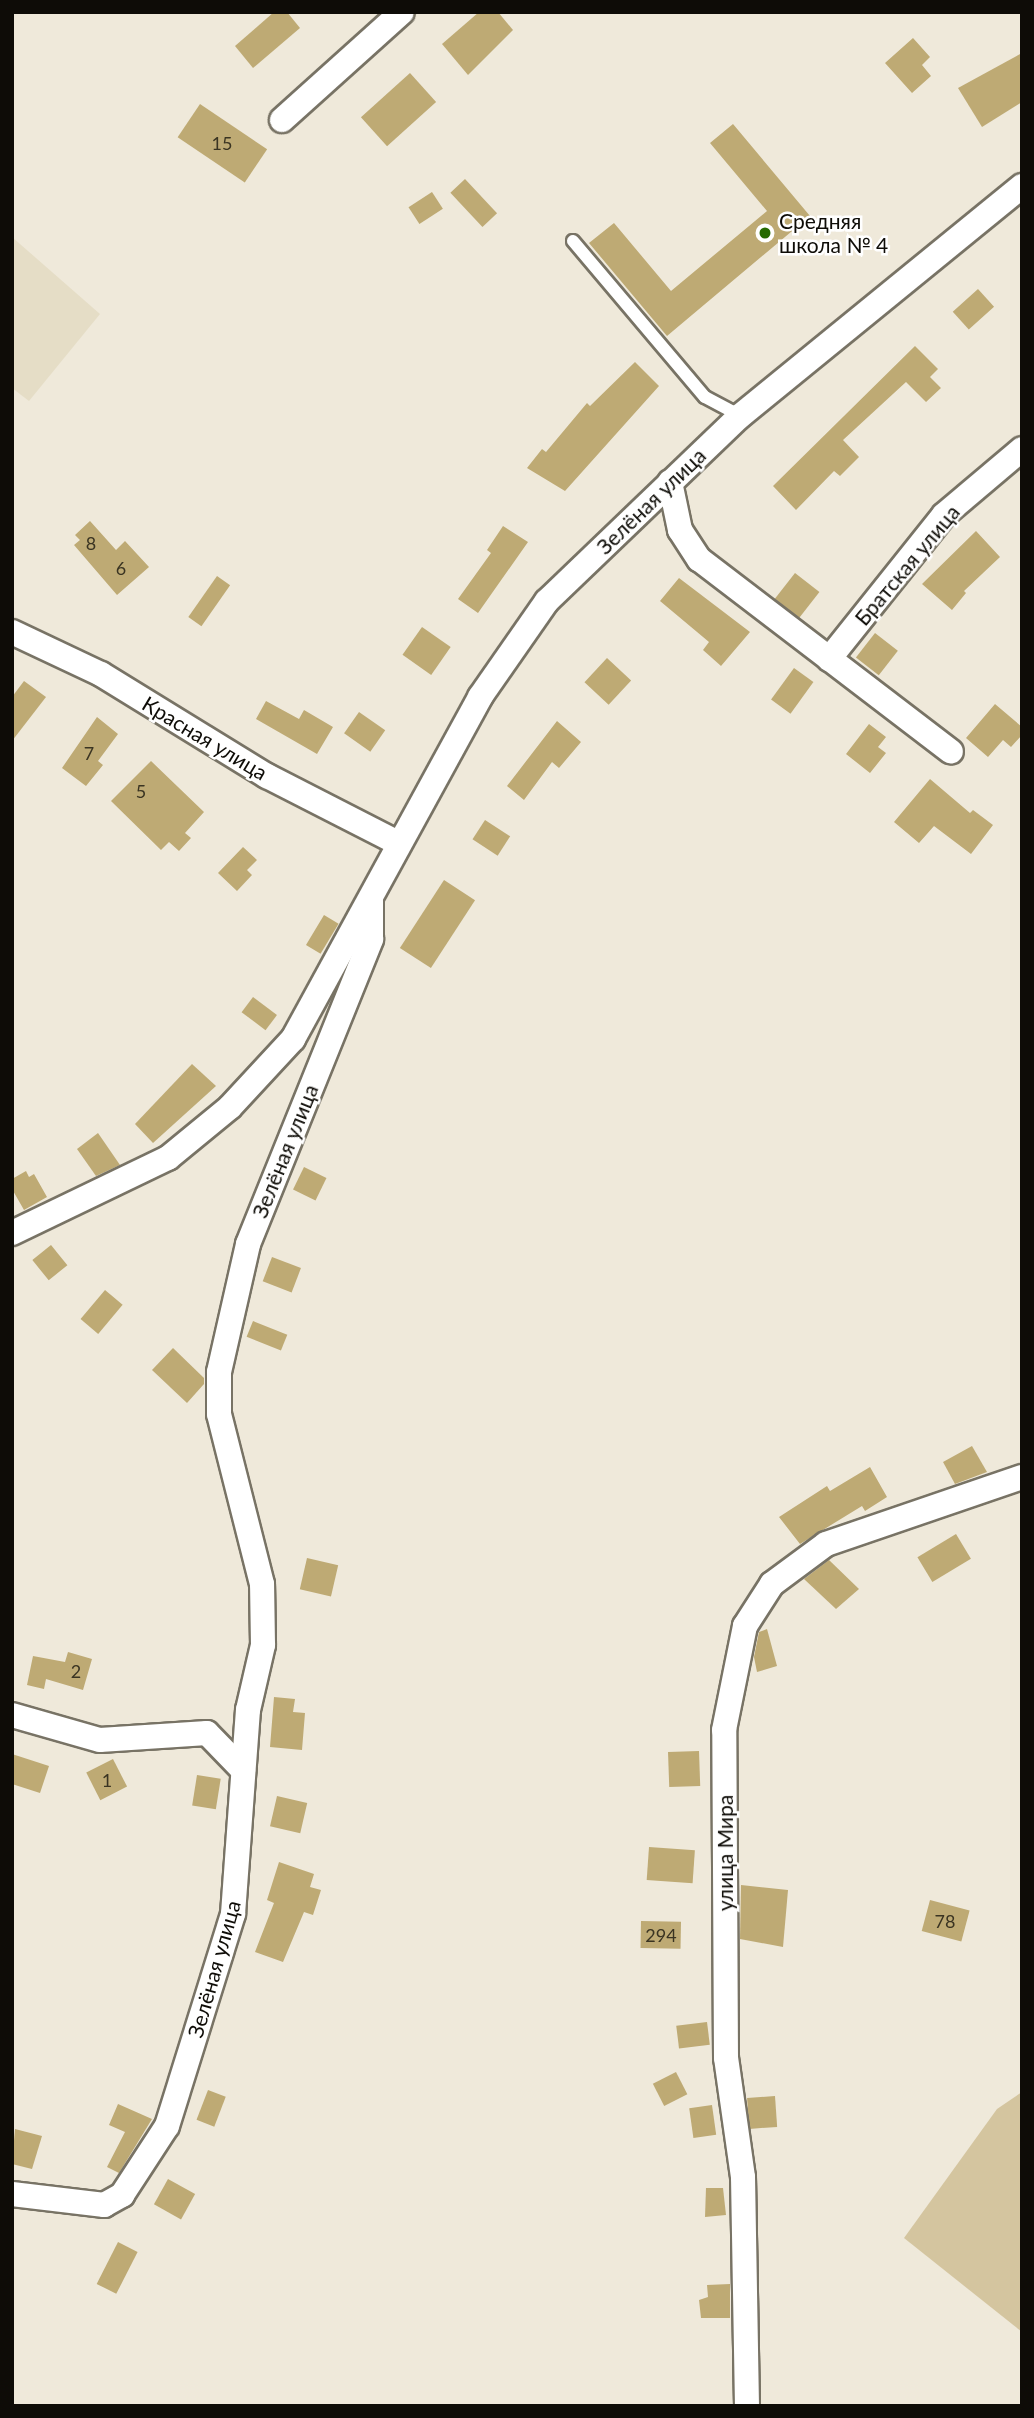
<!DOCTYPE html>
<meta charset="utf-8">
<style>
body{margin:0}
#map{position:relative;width:1034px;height:2418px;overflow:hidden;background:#efe9da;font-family:Lato,sans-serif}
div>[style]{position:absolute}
.built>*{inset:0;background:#e5ddc6}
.green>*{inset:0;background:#d4c59f}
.building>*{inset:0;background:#beaa74;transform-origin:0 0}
.roads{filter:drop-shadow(2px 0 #787365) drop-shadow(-2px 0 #787365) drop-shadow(0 2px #787365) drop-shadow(0 -2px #787365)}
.lane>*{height:12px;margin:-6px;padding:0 6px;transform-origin:6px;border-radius:6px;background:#fff}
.street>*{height:24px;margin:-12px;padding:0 12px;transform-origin:12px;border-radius:12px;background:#fff}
.dots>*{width:19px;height:19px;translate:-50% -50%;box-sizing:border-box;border:4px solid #fff;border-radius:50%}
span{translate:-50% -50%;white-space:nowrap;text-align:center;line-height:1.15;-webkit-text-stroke:5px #fff;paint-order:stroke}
.number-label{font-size:18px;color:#3a3422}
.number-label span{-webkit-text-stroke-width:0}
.poi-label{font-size:21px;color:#0e0c07}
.left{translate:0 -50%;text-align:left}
.street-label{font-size:21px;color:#0e0c07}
.frame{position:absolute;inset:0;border:14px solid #0e0c07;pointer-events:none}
</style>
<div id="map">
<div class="built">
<div style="clip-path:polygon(12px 237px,100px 314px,29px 401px,12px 388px)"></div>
</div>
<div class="green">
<div style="clip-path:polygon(1022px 2092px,1022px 2332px,904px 2238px,997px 2109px)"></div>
</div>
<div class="building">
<div style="clip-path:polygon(274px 12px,287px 12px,300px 28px,253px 68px,235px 46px)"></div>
<div style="clip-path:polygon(479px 12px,498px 12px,513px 30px,468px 75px,442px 44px)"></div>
<div style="clip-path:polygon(913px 38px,930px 57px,922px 65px,931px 76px,912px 93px,885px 63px)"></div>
<div style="clip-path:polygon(1022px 53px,1022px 102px,982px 127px,958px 88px)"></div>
<div style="left:410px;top:73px;width:39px;height:66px;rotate:48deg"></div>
<div style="left:200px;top:104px;width:81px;height:40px;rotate:34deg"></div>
<div style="clip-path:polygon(733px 124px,810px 216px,667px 336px,589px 243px,614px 223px,671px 291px,767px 211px,710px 143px)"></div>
<div style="left:465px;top:179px;width:47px;height:20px;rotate:47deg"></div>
<div style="left:432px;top:192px;width:20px;height:28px;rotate:57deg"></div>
<div style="left:978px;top:289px;width:24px;height:34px;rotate:48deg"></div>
<div style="clip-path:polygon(915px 346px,938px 369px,930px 377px,941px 388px,926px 402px,906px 382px,843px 440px,859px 457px,840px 476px,834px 471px,796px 510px,773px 486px)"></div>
<div style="clip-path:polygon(635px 362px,659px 386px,565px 491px,527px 468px,542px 449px,546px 452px,587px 403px,590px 406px)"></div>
<div style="clip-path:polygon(90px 521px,116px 550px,125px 541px,149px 567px,117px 595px,74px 545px,80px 540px,75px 535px)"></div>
<div style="clip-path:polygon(503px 526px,528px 542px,478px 613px,458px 599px,491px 553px,487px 550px)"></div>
<div style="clip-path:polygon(976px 531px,1000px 557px,964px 591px,966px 593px,952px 610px,922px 584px)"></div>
<div style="left:795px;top:573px;width:31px;height:33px;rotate:38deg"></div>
<div style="left:217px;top:576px;width:16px;height:50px;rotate:35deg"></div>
<div style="clip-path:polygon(679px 578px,750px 632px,721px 666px,703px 650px,709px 642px,660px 601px)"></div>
<div style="left:422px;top:627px;width:35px;height:34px;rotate:35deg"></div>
<div style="left:875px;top:633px;width:29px;height:31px;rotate:38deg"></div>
<div style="left:607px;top:658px;width:33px;height:33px;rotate:43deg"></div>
<div style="left:794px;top:668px;width:24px;height:39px;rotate:36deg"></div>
<div style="clip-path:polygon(24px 681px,46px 697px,12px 741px,12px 697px)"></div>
<div style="clip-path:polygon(266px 701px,299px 719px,304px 710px,333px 727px,317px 754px,256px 719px)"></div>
<div style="clip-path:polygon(995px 704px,1022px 727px,1022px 735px,1011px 747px,1003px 740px,988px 757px,966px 738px)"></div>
<div style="left:359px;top:712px;width:32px;height:26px;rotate:35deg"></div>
<div style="clip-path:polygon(97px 717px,118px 734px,98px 761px,103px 765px,86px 786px,62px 768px)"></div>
<div style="clip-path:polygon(557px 721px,581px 742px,559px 768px,552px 762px,524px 800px,507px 786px)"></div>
<div style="clip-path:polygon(869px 724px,886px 737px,878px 747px,886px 753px,870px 773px,846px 754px)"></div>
<div style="clip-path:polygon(151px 761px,204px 812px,185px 833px,191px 838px,179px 851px,169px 842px,161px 850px,111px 801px)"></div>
<div style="clip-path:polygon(930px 779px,970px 813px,973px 810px,993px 825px,971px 854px,934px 826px,919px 843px,894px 822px)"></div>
<div style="left:485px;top:820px;width:30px;height:23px;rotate:33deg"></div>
<div style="clip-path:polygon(243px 847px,257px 860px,247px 870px,252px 875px,237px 891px,218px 873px)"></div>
<div style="left:444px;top:880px;width:37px;height:81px;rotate:33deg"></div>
<div style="left:324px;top:915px;width:17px;height:35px;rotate:31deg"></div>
<div style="left:253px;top:997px;width:30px;height:19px;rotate:37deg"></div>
<div style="clip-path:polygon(192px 1064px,216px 1086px,153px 1143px,135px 1124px)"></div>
<div style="clip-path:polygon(98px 1133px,120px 1165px,96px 1176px,77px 1149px)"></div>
<div style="left:304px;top:1167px;width:25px;height:25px;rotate:26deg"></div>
<div style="clip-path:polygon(26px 1171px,29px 1177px,34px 1174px,47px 1197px,24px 1210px,12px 1189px,12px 1179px)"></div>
<div style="left:51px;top:1245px;width:26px;height:24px;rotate:51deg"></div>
<div style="left:272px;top:1257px;width:31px;height:26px;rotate:21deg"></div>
<div style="left:105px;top:1290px;width:23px;height:38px;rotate:40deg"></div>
<div style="left:253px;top:1321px;width:37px;height:17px;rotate:22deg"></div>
<div style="clip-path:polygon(173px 1348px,204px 1378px,204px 1384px,187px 1403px,152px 1370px)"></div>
<div style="clip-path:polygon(972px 1446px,987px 1472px,955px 1484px,943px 1462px)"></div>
<div style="clip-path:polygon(870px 1467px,887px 1497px,865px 1511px,862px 1506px,800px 1544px,779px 1517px,827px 1486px,830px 1491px)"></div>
<div style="left:956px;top:1534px;width:29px;height:45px;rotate:59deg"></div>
<div style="left:307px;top:1558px;width:32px;height:32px;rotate:13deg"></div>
<div style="clip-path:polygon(829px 1560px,859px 1589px,836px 1609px,804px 1579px)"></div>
<div style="clip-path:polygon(767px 1629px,777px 1666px,757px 1672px,754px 1657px,759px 1632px)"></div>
<div style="clip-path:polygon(68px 1652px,92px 1659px,83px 1690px,46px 1679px,44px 1689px,27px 1685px,33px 1656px,65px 1662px)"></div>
<div style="clip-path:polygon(274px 1697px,295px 1699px,293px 1712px,305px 1713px,302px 1750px,270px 1747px)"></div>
<div style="left:699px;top:1751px;width:35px;height:31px;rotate:88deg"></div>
<div style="clip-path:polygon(12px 1754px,49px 1766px,40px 1793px,12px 1784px)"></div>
<div style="left:113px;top:1759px;width:31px;height:30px;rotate:63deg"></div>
<div style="left:197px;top:1775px;width:24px;height:31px;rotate:9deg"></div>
<div style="left:277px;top:1796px;width:31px;height:31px;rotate:13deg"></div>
<div style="left:649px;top:1847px;width:46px;height:33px;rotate:4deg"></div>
<div style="clip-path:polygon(279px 1862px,314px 1874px,310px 1887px,321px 1890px,313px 1915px,304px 1912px,283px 1962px,255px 1952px,274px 1903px,267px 1900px)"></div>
<div style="clip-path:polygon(741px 1885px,788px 1890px,783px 1947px,740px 1939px)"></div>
<div style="left:930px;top:1900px;width:41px;height:32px;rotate:15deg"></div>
<div style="left:641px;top:1921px;width:40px;height:27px;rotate:1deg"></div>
<div style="left:707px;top:2022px;width:23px;height:31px;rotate:83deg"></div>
<div style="left:676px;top:2072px;width:25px;height:26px;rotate:63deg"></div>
<div style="left:208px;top:2090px;width:19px;height:32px;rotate:21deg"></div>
<div style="left:775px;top:2096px;width:31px;height:28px;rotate:86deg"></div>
<div style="clip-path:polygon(118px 2104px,152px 2119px,119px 2173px,107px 2167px,125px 2132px,109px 2125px)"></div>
<div style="left:712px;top:2105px;width:30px;height:23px;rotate:82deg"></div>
<div style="clip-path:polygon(15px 2129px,42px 2136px,32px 2169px,12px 2164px)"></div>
<div style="left:168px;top:2179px;width:31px;height:29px;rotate:29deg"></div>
<div style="clip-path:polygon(706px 2188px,723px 2188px,726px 2215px,705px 2217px)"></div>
<div style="left:118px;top:2242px;width:22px;height:47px;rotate:27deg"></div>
<div style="clip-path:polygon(730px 2284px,730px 2318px,701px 2318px,699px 2300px,708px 2297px,707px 2285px)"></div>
</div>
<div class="roads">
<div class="lane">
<div style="left:573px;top:241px;width:204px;rotate:49.8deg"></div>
<div style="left:705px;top:397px;width:40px;rotate:28deg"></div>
</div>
<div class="street">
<div style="left:282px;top:120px;width:161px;rotate:-42deg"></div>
<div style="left:670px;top:482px;width:49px;rotate:78.2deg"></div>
<div style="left:680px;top:530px;width:35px;rotate:57deg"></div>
<div style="left:699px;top:559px;width:317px;rotate:37.4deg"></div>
<div style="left:12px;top:632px;width:98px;rotate:25.3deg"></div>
<div style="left:101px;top:674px;width:195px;rotate:31.6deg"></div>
<div style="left:267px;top:776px;width:147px;rotate:27.1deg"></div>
<div style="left:829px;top:659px;width:184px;rotate:-51.4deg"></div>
<div style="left:944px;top:515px;width:102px;rotate:-40.2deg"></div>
<div style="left:12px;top:1233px;width:173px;rotate:-25.7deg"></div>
<div style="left:168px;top:1158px;width:80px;rotate:-39.4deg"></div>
<div style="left:230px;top:1107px;width:93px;rotate:-47.2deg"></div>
<div style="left:293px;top:1039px;width:390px;rotate:-61.3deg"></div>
<div style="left:480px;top:697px;width:117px;rotate:-55.1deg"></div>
<div style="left:547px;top:601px;width:267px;rotate:-43.8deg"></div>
<div style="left:740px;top:416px;width:364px;rotate:-39.2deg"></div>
<div style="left:12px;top:1715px;width:91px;rotate:15.9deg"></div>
<div style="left:100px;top:1740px;width:107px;rotate:-3.7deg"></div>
<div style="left:207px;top:1733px;width:52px;rotate:45.8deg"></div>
<div style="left:12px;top:2194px;width:93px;rotate:6.8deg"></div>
<div style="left:104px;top:2205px;width:21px;rotate:-29deg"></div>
<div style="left:122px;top:2195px;width:82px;rotate:-56.9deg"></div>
<div style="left:167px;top:2126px;width:222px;rotate:-72.7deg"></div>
<div style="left:233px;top:1914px;width:205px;rotate:-85.8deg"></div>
<div style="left:248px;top:1710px;width:67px;rotate:-77deg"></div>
<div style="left:263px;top:1645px;width:61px;rotate:-90.9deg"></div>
<div style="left:262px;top:1584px;width:175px;rotate:-104.2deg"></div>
<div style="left:219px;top:1414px;width:42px;rotate:-90deg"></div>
<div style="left:219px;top:1372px;width:131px;rotate:-77.2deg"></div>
<div style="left:248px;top:1244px;width:329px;rotate:-68deg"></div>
<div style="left:371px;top:939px;width:38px;rotate:-90deg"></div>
<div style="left:747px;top:2406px;width:229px;rotate:-91deg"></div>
<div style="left:743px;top:2177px;width:120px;rotate:-98.1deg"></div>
<div style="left:726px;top:2058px;width:328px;rotate:-90.3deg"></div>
<div style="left:724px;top:1730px;width:106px;rotate:-78.6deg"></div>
<div style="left:745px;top:1626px;width:50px;rotate:-57.3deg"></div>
<div style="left:772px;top:1584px;width:67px;rotate:-36.5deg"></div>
<div style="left:826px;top:1544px;width:207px;rotate:-18.9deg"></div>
</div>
</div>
<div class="dots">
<div style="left:765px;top:233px;background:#256a01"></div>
</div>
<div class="number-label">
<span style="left:222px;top:143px">15</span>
<span style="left:91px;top:543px">8</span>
<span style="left:121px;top:568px">6</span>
<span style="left:89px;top:753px">7</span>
<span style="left:141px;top:791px">5</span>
<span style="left:76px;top:1671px">2</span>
<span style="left:107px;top:1780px">1</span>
<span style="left:945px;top:1921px">78</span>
<span style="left:661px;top:1935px">294</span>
</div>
<div class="poi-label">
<span class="left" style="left:779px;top:233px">Средняя<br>школа № 4</span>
</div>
<div class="street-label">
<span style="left:651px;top:501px;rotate:-44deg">Зелёная улица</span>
<span style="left:907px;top:565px;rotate:-50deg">Братская улица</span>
<span style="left:205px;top:738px;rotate:31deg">Красная улица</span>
<span style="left:285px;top:1151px;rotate:-68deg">Зелёная улица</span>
<span style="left:725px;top:1853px;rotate:-90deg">улица Мира</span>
<span style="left:214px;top:1969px;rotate:-74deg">Зелёная улица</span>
</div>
<div class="frame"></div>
</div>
